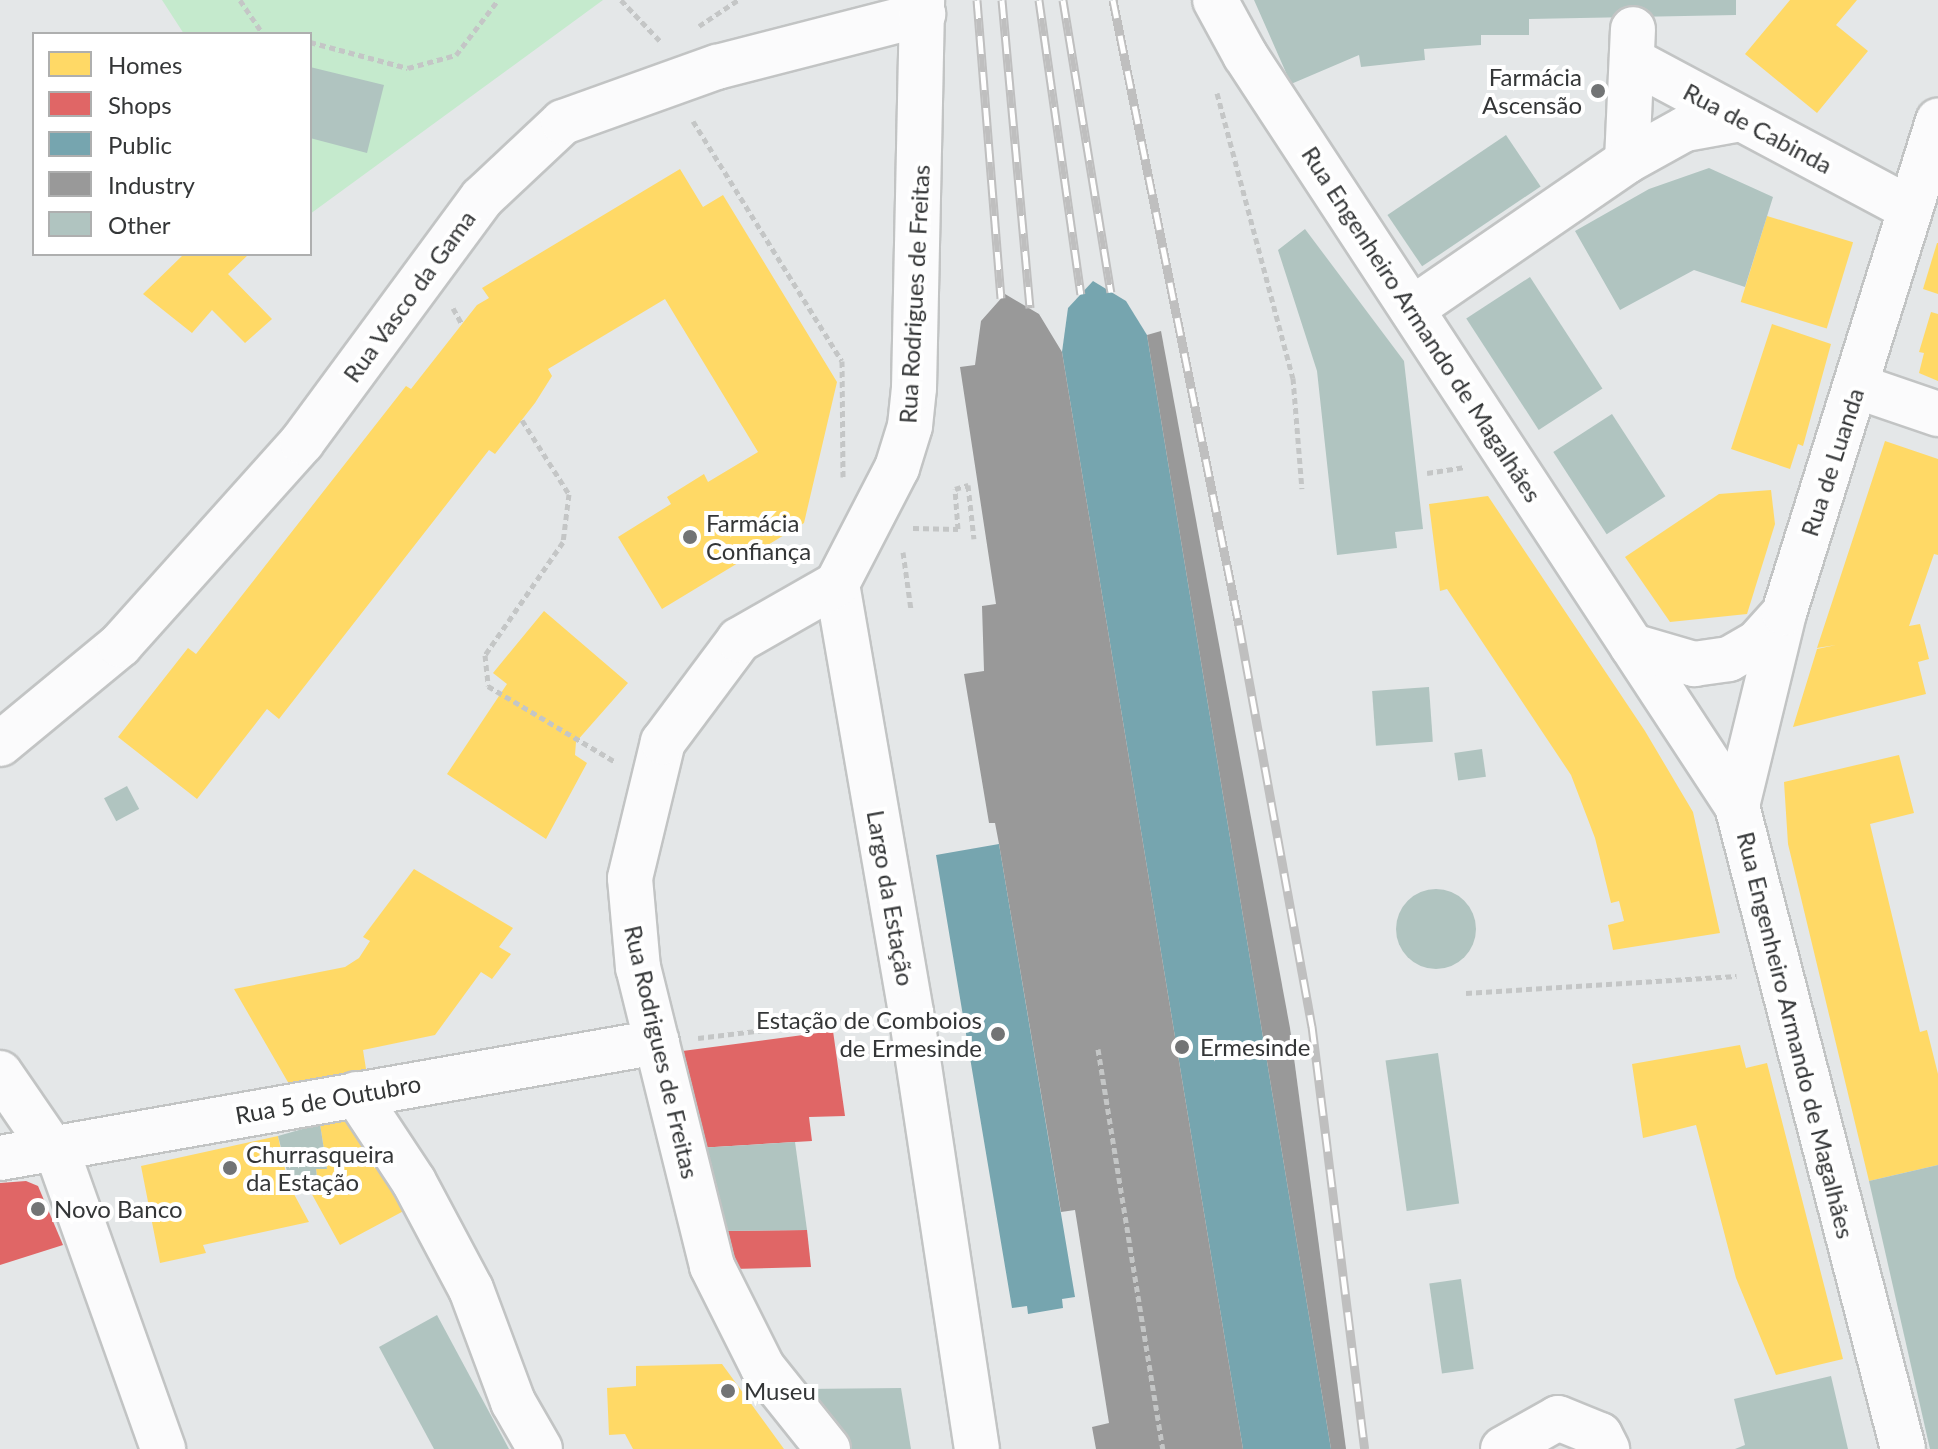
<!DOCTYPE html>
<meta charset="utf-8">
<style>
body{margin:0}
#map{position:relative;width:1938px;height:1449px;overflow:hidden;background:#e4e7e8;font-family:Lato,sans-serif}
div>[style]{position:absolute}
.green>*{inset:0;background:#c5eacd}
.homes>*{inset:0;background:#ffd966;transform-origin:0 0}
.shops>*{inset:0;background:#e06666}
.public>*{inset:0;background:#76a5af}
.industry>*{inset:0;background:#999}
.building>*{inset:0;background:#b0c4c0;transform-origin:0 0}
.round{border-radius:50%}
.path>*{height:5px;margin-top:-2.5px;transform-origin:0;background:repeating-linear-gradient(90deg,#c4c6c6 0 6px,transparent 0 10px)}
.roads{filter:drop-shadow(2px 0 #c2c4c4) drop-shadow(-2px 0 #c2c4c4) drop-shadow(0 2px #c2c4c4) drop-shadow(0 -2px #c2c4c4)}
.minor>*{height:44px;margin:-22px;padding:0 22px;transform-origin:22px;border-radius:22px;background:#fbfbfc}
.major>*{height:44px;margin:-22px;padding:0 22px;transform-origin:22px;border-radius:22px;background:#fbfbfc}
.rail>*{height:9px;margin-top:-4.5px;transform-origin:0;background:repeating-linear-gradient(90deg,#fff 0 18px,#bfbfbf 0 36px);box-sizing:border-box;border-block:2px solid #bfbfbf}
.dots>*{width:22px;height:22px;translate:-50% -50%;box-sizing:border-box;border:4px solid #fff;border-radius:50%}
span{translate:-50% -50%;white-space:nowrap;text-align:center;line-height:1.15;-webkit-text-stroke:8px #fff;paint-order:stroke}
.poi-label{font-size:24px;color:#343637}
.right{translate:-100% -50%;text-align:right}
.left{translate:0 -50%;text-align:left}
.street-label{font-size:24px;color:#343637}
.legend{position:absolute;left:32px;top:32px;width:280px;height:224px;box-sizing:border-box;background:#fff;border:2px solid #aeafaf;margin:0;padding:10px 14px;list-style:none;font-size:24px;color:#343637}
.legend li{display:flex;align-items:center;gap:16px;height:40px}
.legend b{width:40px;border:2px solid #aeafaf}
</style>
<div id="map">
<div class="green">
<div style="clip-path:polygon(162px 0,603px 0,310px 214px,310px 34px,184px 34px)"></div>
</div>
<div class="homes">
<div style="clip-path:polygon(1790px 0,1857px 0,1836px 25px,1868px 51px,1817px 113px,1745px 54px)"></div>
<div style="clip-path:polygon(680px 169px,703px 207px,723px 195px,837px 382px,804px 523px,662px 609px,618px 537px,671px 504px,667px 497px,704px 474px,708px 482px,758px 452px,665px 299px,548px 369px,552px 376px,535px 403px,495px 454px,489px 450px,279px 719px,267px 709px,197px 799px,118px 737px,188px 648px,196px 654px,406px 386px,411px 389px,477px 305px,489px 298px,482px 288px)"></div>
<div style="left:1767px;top:216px;width:90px;height:90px;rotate:17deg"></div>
<div style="clip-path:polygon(1937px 243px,1938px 243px,1938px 294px,1923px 289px)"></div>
<div style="clip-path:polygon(184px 254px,249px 254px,228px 274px,272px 319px,245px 343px,212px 310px,192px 333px,143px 294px)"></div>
<div style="clip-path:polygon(1931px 312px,1938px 314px,1938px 381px,1919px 373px,1924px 353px,1919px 352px)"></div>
<div style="clip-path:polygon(1772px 324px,1831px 344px,1803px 446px,1798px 444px,1790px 469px,1731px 449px)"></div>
<div style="clip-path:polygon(1885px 441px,1938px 459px,1938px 555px,1934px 554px,1909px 626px,1920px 624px,1929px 659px,1918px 662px,1926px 694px,1793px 727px,1817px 649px,1836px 645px,1817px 648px)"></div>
<div style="clip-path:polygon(1771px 490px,1775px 524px,1747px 614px,1670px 622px,1625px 557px,1719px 494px)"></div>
<div style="clip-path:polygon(1488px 496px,1645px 731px,1693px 812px,1720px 933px,1613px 950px,1608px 925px,1624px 921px,1619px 901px,1611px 903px,1595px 838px,1571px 775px,1447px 589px,1440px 591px,1429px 504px)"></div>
<div style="clip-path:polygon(544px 611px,628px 683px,576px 742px,575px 755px,587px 763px,546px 839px,447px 774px,507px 684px,493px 673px)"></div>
<div style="clip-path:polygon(1899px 755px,1914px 813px,1870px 824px,1920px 1032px,1927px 1030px,1938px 1074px,1938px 1165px,1869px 1181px,1788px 844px,1784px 782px)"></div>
<div style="clip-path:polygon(414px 869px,513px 928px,499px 947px,511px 954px,492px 979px,481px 972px,435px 1035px,363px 1050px,366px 1069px,289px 1084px,234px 989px,345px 967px,359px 958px,370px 941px,363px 937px)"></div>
<div style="clip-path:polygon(1740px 1045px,1746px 1068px,1767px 1063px,1843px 1359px,1776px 1375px,1736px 1278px,1696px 1125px,1643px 1138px,1632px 1064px)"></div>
<div style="clip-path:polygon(350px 1119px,413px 1206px,340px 1245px,309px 1189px,318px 1188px,316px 1169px,327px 1169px,320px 1124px)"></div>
<div style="clip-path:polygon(278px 1136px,288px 1183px,309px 1222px,203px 1245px,206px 1253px,160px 1263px,141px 1166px)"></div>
<div style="clip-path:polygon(722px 1364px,784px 1449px,633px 1449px,625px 1434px,609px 1435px,607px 1388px,636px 1386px,636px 1366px)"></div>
</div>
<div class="shops">
<div style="clip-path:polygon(833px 1031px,845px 1116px,809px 1117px,812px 1141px,698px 1148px,675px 1052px)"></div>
<div style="clip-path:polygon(26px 1181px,38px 1186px,63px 1245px,0 1265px,0 1183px)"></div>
<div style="clip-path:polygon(807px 1230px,811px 1267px,732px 1269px,717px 1231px)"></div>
</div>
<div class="public">
<div style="clip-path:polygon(1093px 281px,1126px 301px,1147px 335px,1331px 1449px,1243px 1449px,1062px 352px,1068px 308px)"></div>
<div style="clip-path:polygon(999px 844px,1075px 1297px,1062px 1299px,1063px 1308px,1028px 1314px,1027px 1306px,1012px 1308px,936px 855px)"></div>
</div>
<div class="industry">
<div style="clip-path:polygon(1005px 294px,1039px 314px,1062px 352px,1243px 1449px,1096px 1449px,1092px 1427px,1109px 1423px,1075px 1210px,1061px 1212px,999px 844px,995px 823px,989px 823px,964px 674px,984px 671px,982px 606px,996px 604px,960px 367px,975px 365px,981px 321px)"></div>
<div style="clip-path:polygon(1161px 331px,1290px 1028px,1346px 1449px,1331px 1449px,1147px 335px)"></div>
</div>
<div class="building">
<div style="clip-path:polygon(1254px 0,1736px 0,1736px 15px,1529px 19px,1529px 35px,1481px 35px,1481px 45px,1424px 49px,1425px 60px,1361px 67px,1359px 55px,1291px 84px)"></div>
<div style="clip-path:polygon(310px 67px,384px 85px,367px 153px,310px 138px)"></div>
<div style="left:1506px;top:135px;width:62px;height:143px;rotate:56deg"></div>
<div style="clip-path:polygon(1709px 168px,1773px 197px,1745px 287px,1694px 270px,1620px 310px,1575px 231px,1649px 189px)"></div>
<div style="clip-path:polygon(1305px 229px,1404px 361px,1423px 529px,1395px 532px,1397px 548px,1337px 555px,1317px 371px,1278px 250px)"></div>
<div style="left:1530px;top:277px;width:133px;height:76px;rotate:57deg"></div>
<div style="left:1612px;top:414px;width:98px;height:70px;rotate:57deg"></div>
<div style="left:1429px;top:687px;width:55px;height:57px;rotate:86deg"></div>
<div style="left:1482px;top:749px;width:28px;height:28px;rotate:82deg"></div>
<div style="left:127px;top:786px;width:26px;height:26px;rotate:62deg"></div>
<div class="round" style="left:1396px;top:889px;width:80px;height:80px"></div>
<div style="left:1438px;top:1053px;width:152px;height:53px;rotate:82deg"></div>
<div style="clip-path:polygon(320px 1124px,327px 1169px,316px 1169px,318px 1188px,292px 1191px,278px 1136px)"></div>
<div style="clip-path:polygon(795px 1142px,807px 1230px,717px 1231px,698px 1148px)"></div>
<div style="clip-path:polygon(1938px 1165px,1938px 1449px,1930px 1449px,1869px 1181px)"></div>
<div style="left:1461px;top:1279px;width:91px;height:32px;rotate:82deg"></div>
<div style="clip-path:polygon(437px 1315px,509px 1449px,434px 1449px,379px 1347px)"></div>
<div style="clip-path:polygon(1831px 1376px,1848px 1449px,1735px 1449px,1745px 1445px,1734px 1399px)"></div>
<div style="clip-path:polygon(901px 1388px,911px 1449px,845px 1449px,803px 1389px)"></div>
</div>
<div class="path">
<div style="left:240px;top:0;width:41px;rotate:55.9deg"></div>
<div style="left:621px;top:0;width:58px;rotate:46.4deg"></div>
<div style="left:699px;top:26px;width:47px;rotate:-33.7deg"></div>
<div style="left:310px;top:42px;width:101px;rotate:14.9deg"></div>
<div style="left:408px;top:68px;width:50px;rotate:-15.2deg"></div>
<div style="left:456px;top:55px;width:69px;rotate:-52.6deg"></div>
<div style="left:1217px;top:93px;width:295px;rotate:75.1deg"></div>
<div style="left:1293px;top:378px;width:111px;rotate:85.4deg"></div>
<div style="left:693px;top:121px;width:282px;rotate:58.2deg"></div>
<div style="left:842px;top:361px;width:116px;rotate:89.5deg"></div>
<div style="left:453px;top:308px;width:18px;rotate:61deg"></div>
<div style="left:522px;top:420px;width:88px;rotate:57.6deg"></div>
<div style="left:569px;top:494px;width:48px;rotate:97.1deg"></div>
<div style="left:563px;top:542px;width:137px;rotate:124.6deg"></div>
<div style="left:485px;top:655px;width:31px;rotate:84deg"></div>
<div style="left:488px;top:686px;width:147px;rotate:30.8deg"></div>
<div style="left:1427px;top:473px;width:37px;rotate:-9deg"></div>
<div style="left:913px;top:528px;width:45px;rotate:1.3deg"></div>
<div style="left:958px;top:529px;width:40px;rotate:-94.3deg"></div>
<div style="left:955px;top:489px;width:14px;rotate:-17deg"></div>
<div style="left:968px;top:485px;width:54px;rotate:83.7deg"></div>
<div style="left:903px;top:552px;width:59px;rotate:82.1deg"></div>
<div style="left:1466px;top:993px;width:271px;rotate:-3.6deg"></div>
<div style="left:698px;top:1038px;width:174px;rotate:-6.9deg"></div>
<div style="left:1098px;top:1049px;width:405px;rotate:80.8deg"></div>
</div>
<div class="roads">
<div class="minor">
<div style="left:1215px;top:0;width:63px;rotate:61.4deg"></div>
<div style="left:1245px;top:55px;width:898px;rotate:56.77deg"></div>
<div style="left:1737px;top:806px;width:664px;rotate:75.52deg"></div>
<div style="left:1635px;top:62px;width:312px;rotate:28.1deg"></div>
<div style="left:1627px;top:161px;width:132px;rotate:-87.4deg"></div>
<div style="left:1412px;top:309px;width:261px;rotate:-34.5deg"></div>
<div style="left:1627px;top:161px;width:66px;rotate:-28.9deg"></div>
<div style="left:1685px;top:129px;width:56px;rotate:-10.3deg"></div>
<div style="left:1856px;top:386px;width:87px;rotate:18.9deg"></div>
<div style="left:1632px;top:646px;width:65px;rotate:16.2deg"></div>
<div style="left:1694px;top:664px;width:35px;rotate:-8deg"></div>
<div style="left:1729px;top:659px;width:34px;rotate:-30deg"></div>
<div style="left:1758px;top:642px;width:39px;rotate:-48deg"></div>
<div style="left:0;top:744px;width:156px;rotate:-39.5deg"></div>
<div style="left:120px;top:645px;width:273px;rotate:-48.1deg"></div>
<div style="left:302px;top:442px;width:303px;rotate:-53.6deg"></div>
<div style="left:482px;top:198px;width:111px;rotate:-43.2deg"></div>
<div style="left:563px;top:122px;width:164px;rotate:-19.7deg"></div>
<div style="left:717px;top:67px;width:213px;rotate:-14.4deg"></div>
<div style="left:923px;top:14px;width:18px;rotate:-128deg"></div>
<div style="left:1737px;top:806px;width:199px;rotate:-76.3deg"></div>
<div style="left:1784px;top:613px;width:516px;rotate:-72.62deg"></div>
<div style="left:356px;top:1094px;width:105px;rotate:56.6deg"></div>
<div style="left:414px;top:1182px;width:121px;rotate:62deg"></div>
<div style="left:471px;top:1289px;width:121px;rotate:69.6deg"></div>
<div style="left:513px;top:1402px;width:54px;rotate:60.1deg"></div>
<div style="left:1503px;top:1449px;width:63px;rotate:-29.4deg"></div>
<div style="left:1558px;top:1418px;width:45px;rotate:22deg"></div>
<div style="left:1600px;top:1435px;width:16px;rotate:63deg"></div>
</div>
<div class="major">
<div style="left:837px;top:584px;width:435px;rotate:80.2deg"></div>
<div style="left:911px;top:1013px;width:441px;rotate:81.4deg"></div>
<div style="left:0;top:1073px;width:108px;rotate:55.6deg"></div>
<div style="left:61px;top:1162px;width:305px;rotate:70.4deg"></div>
<div style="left:0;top:1158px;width:667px;rotate:-10.01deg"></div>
<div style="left:828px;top:1449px;width:104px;rotate:-128.7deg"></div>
<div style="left:763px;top:1368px;width:114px;rotate:-116.6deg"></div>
<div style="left:712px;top:1266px;width:307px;rotate:-103.9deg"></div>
<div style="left:638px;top:968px;width:90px;rotate:-95.1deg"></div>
<div style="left:630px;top:878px;width:140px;rotate:-76.4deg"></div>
<div style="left:663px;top:742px;width:127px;rotate:-53.3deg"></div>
<div style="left:739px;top:640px;width:113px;rotate:-29.7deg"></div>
<div style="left:837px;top:584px;width:131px;rotate:-62.7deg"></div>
<div style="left:897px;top:468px;width:44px;rotate:-72.8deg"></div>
<div style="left:910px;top:426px;width:38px;rotate:-84deg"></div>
<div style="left:914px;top:388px;width:388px;rotate:-88.8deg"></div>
</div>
</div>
<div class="rail">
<div style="left:977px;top:0;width:299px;rotate:85.4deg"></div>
<div style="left:1002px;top:0;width:309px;rotate:84.8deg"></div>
<div style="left:1039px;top:0;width:297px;rotate:81.9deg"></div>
<div style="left:1063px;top:0;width:296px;rotate:80.7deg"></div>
<div style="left:1113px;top:0;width:638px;rotate:78.6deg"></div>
<div style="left:1239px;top:625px;width:408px;rotate:79.7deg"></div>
<div style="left:1312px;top:1026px;width:426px;rotate:82.9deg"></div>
</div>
<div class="dots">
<div style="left:1598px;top:91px;background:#727475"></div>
<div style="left:690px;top:537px;background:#727475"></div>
<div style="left:998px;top:1034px;background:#727475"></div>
<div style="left:1182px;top:1047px;background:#727475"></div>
<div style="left:230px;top:1168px;background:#727475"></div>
<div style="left:38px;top:1209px;background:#727475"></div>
<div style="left:728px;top:1391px;background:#727475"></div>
</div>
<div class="poi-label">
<span class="right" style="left:1582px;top:91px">Farmácia<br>Ascensão</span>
<span class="left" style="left:706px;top:537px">Farmácia<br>Confiança</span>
<span class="right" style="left:982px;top:1034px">Estação de Comboios<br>de Ermesinde</span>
<span class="left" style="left:1200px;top:1047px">Ermesinde</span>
<span class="left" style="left:246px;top:1168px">Churrasqueira<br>da Estação</span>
<span class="left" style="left:54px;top:1209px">Novo Banco</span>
<span class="left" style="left:744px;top:1391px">Museu</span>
</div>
<div class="street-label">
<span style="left:1758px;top:128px;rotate:28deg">Rua de Cabinda</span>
<span style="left:914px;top:294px;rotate:-87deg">Rua Rodrigues de Freitas</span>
<span style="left:409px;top:296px;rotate:-54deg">Rua Vasco da Gama</span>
<span style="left:1422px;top:324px;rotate:57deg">Rua Engenheiro Armando de Magalhães</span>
<span style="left:1832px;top:462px;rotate:-72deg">Rua de Luanda</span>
<span style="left:891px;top:898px;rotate:80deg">Largo da Estação</span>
<span style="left:1796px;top:1035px;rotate:76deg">Rua Engenheiro Armando de Magalhães</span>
<span style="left:662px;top:1052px;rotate:77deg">Rua Rodrigues de Freitas</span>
<span style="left:328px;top:1099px;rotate:-10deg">Rua 5 de Outubro</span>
</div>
<ul class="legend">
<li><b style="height:22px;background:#ffd966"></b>Homes</li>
<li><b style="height:22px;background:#e06666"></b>Shops</li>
<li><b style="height:22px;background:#76a5af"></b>Public</li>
<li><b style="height:22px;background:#999"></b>Industry</li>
<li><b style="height:22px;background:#b0c4c0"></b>Other</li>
</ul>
</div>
